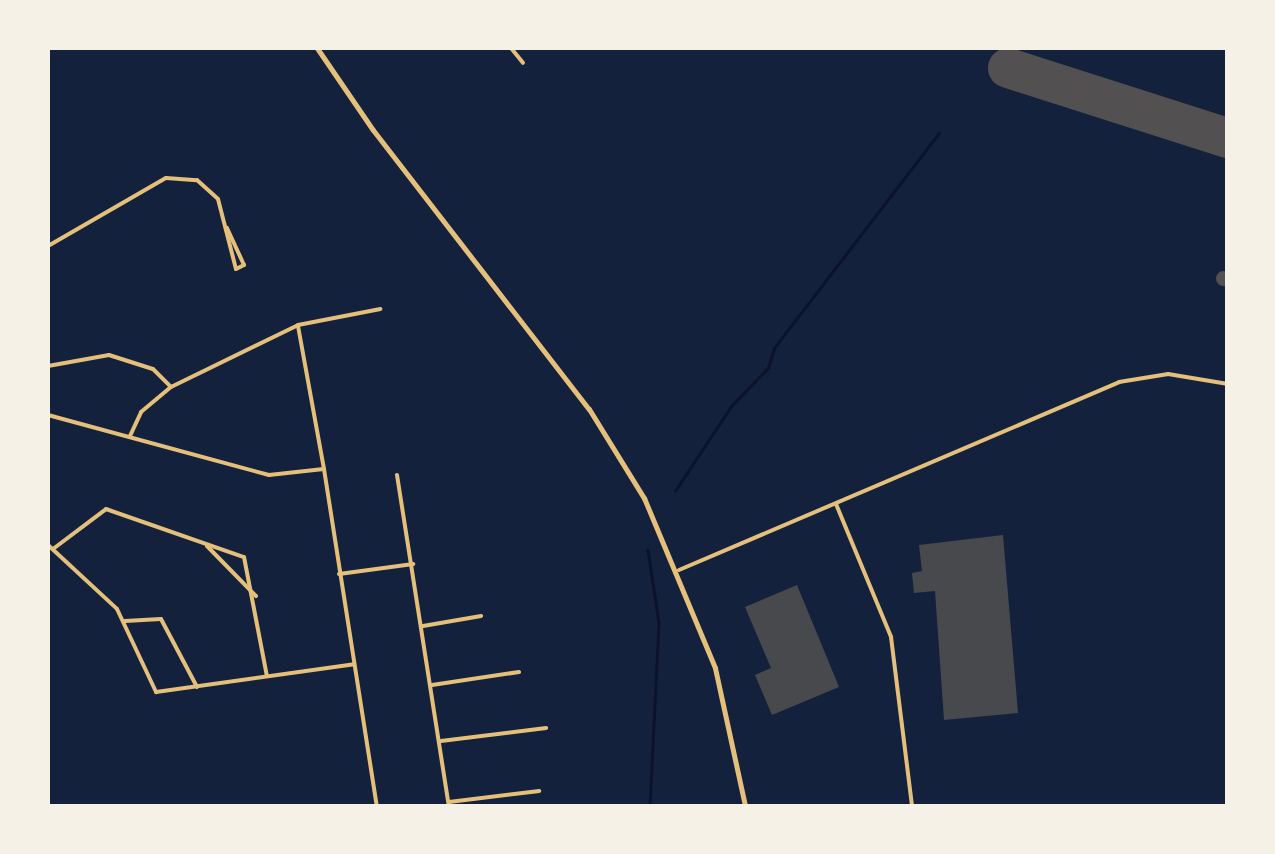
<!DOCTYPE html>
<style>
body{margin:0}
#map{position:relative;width:1275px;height:854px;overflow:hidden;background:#14213d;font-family:"Sofia Sans Condensed",sans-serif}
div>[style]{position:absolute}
.stream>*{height:2.5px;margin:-1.25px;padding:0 1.25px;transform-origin:1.25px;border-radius:1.25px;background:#0b132b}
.taxiway>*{height:15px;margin:-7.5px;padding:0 7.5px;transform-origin:7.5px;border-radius:7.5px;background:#525050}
.runway>*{height:40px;margin:-20px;padding:0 20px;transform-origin:20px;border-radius:20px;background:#525050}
.building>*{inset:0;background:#48494c}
.minor>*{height:4px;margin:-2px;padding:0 2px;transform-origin:2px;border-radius:2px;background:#e5c07b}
.tertiary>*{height:4px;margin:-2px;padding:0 2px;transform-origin:2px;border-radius:2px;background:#e5c07b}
.trunk>*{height:5px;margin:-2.5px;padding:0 2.5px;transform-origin:2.5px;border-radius:2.5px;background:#e5c07b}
span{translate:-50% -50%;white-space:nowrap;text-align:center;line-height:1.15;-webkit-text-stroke:10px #f6f1e7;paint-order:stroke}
.frame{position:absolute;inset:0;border:50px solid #f6f1e7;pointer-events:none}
</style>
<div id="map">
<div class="stream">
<div style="left:675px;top:491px;width:103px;rotate:-56.5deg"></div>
<div style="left:732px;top:405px;width:52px;rotate:-45.8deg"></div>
<div style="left:768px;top:368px;width:21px;rotate:-73deg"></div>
<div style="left:774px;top:348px;width:271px;rotate:-52.5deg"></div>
<div style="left:648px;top:550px;width:74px;rotate:81.4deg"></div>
<div style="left:659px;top:623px;width:183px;rotate:92.8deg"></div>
</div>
<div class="taxiway">
<div style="left:1223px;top:278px;width:5px;rotate:11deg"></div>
</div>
<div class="runway">
<div style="left:1008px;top:68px;width:231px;rotate:17.7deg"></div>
</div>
<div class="building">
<div style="clip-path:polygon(1003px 535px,1018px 713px,944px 720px,935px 591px,914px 593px,912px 573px,922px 571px,919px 545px)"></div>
<div style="clip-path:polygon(797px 585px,839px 687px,772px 715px,755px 675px,771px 668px,745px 607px)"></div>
</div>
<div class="minor">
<div style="left:511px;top:48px;width:19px;rotate:51deg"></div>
<div style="left:48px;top:246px;width:136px;rotate:-30deg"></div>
<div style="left:166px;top:178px;width:31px;rotate:4deg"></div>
<div style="left:197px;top:180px;width:28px;rotate:42deg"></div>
<div style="left:218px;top:199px;width:72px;rotate:75.6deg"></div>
<div style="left:236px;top:269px;width:9px;rotate:-27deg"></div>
<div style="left:244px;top:265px;width:41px;rotate:-114.7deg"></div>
<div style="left:298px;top:326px;width:145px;rotate:79.7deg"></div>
<div style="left:48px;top:366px;width:62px;rotate:-10.2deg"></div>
<div style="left:109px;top:355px;width:46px;rotate:17.7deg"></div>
<div style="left:153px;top:369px;width:25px;rotate:45deg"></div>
<div style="left:130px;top:436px;width:26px;rotate:-65deg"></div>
<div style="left:141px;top:412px;width:39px;rotate:-40deg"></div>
<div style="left:171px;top:387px;width:141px;rotate:-26deg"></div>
<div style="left:298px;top:325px;width:84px;rotate:-11deg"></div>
<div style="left:397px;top:475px;width:335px;rotate:81.1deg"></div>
<div style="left:836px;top:504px;width:144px;rotate:67.5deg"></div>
<div style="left:891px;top:637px;width:170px;rotate:82.9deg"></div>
<div style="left:207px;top:546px;width:70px;rotate:45.6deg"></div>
<div style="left:53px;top:549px;width:66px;rotate:-37deg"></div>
<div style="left:106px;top:509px;width:146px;rotate:19.2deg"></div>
<div style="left:244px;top:557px;width:121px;rotate:79.1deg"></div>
<div style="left:679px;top:570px;width:478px;rotate:-23.1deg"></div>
<div style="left:1119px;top:382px;width:50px;rotate:-9.3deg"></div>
<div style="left:1168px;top:374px;width:61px;rotate:9.5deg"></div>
<div style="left:339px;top:574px;width:75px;rotate:-7.7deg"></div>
<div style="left:125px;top:621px;width:36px;rotate:-3deg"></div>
<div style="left:161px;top:619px;width:77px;rotate:62.1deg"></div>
<div style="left:423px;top:626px;width:59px;rotate:-9.8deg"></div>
<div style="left:432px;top:685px;width:88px;rotate:-8.5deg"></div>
<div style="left:441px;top:741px;width:106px;rotate:-7.1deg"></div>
<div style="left:449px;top:802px;width:91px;rotate:-7deg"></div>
</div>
<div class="tertiary">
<div style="left:48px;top:415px;width:229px;rotate:15.2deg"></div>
<div style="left:269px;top:475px;width:55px;rotate:-6.2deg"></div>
<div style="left:324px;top:469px;width:341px;rotate:81.1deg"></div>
<div style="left:48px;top:545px;width:94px;rotate:42.8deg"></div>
<div style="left:117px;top:609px;width:92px;rotate:64.8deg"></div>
<div style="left:156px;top:692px;width:200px;rotate:-8deg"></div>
</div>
<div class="trunk">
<div style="left:317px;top:48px;width:99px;rotate:55.7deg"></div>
<div style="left:373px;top:130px;width:353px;rotate:52.3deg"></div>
<div style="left:589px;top:409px;width:105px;rotate:58.3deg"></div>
<div style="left:644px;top:498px;width:184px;rotate:67.3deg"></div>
<div style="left:715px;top:668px;width:141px;rotate:77.7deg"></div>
</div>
<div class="frame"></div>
</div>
